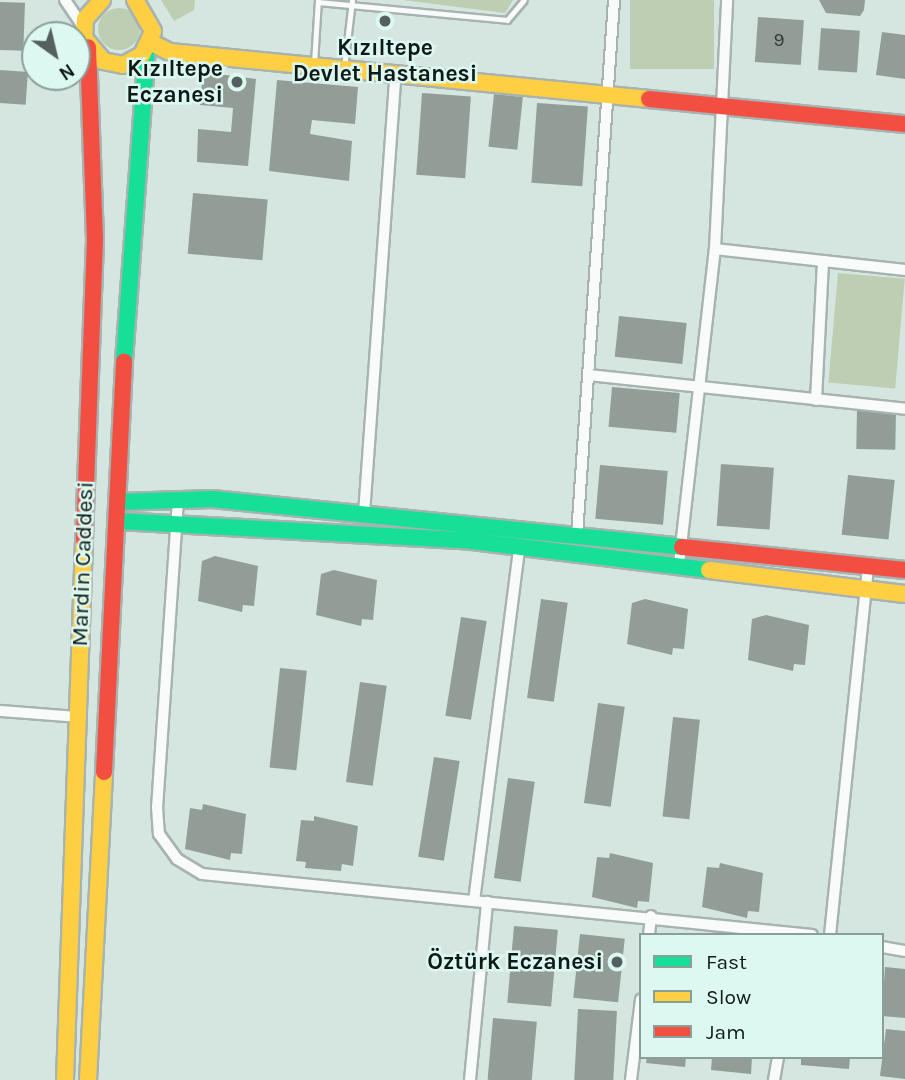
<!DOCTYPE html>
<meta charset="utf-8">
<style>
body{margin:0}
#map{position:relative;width:905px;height:1080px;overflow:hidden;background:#d5e5e0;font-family:Karla,sans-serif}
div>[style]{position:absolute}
.green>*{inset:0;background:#bdceb3;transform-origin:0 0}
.round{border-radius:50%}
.building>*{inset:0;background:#929d98;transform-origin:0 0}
.roads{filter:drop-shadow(2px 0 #a7b3b0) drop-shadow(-2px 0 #a7b3b0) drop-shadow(0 2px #a7b3b0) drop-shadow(0 -2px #a7b3b0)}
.lane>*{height:5px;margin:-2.5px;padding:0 2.5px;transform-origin:2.5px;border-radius:2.5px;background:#f9fbfa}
.street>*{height:10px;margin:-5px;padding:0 5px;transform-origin:5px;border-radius:5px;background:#f9fbfa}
.fast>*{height:16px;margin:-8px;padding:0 8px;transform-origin:8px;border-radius:8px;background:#16e098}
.slow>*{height:16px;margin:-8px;padding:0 8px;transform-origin:8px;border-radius:8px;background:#ffcf43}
.jam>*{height:16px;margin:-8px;padding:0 8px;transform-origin:8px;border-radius:8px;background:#f24e42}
.dots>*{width:19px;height:19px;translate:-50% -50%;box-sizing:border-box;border:4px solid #dcf8f1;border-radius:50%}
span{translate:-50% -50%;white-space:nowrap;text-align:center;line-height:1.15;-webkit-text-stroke:5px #dcf8f1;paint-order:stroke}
.number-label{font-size:19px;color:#303a36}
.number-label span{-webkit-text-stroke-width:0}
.poi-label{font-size:23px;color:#0f1916;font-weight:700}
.right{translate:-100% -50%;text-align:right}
.street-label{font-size:23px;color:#0f1916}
.legend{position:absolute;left:639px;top:933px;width:245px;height:126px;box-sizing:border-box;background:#dcf8f1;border:2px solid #8a9f99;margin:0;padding:9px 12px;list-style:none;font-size:21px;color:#0f1916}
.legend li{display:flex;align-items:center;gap:14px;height:35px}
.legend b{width:35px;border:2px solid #8a9f99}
.north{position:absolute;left:21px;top:21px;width:70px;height:70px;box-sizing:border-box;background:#dcf8f1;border:2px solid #8a9f99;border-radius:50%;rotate:146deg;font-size:19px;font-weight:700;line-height:28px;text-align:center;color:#0f1916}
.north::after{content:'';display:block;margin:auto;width:24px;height:32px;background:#54605d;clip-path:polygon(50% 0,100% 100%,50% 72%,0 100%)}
</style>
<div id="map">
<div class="green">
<div style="clip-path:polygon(161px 0,195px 0,194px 10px,174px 21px)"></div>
<div style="clip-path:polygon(403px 0,513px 0,505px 13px)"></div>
<div style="left:630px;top:0;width:84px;height:69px"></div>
<div class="round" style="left:98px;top:8px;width:42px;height:42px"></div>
<div style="left:838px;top:273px;width:67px;height:110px;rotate:5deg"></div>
</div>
<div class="building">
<div style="clip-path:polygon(819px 0,865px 0,864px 10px,860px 16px,826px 13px)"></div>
<div style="left:0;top:2px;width:25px;height:48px;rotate:2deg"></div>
<div style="left:758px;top:17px;width:46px;height:45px;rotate:4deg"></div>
<div style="left:821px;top:28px;width:39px;height:42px;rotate:4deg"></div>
<div style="clip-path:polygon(882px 32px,905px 35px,905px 79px,876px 75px)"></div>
<div style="left:0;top:70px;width:28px;height:33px;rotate:4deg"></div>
<div style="clip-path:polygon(203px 72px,256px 79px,248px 166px,197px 162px,198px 129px,231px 132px,233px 108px,200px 105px)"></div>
<div style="clip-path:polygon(277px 80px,358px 87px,355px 124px,312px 120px,310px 134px,352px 141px,349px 181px,269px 171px)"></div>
<div style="left:422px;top:93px;width:49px;height:82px;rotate:4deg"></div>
<div style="left:494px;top:94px;width:29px;height:53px;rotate:6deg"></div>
<div style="left:537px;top:103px;width:51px;height:80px;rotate:4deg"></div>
<div style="left:193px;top:193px;width:75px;height:61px;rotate:5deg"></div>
<div style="left:619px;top:316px;width:68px;height:41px;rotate:6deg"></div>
<div style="left:612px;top:387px;width:68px;height:40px;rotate:5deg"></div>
<div style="left:857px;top:409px;width:39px;height:40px;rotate:1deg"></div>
<div style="left:721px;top:464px;width:53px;height:62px;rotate:4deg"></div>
<div style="left:600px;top:465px;width:68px;height:54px;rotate:5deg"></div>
<div style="left:848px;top:475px;width:47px;height:60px;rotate:6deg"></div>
<div style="clip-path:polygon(215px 556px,258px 566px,254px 606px,243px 605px,242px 612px,198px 601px,202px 561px)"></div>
<div style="clip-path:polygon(334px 570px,377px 580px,373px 620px,362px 619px,361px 626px,316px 615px,321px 574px)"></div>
<div style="left:541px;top:599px;width:27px;height:100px;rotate:8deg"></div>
<div style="clip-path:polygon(645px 599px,688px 609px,684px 649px,673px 648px,672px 655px,627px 644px,632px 603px)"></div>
<div style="clip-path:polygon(766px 615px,809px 625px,805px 665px,794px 664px,793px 671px,748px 660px,752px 619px)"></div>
<div style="left:461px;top:617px;width:26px;height:100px;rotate:9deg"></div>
<div style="left:280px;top:668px;width:27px;height:100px;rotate:6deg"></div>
<div style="left:360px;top:682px;width:27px;height:101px;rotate:8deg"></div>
<div style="left:598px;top:703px;width:27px;height:101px;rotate:8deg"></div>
<div style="left:673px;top:717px;width:27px;height:100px;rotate:6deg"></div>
<div style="left:434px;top:757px;width:26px;height:101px;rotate:9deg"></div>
<div style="left:508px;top:778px;width:27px;height:101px;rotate:8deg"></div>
<div style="clip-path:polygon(203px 804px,246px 814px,242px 854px,231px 853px,230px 860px,185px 849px,190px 808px,202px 810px)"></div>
<div style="clip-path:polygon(314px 816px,358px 826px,353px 866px,342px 864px,341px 871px,305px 868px,306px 862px,296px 861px,301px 820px,314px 821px)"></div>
<div style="clip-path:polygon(610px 853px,653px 863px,649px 902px,638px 901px,637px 908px,592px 897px,597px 857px,609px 858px)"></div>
<div style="clip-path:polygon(720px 863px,763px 873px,759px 912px,748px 911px,747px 918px,702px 907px,707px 867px,719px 868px)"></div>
<div style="left:514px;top:926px;width:44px;height:77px;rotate:5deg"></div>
<div style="left:580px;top:934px;width:45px;height:64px;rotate:6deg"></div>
<div style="clip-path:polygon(885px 967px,905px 969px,905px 1018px,882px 1016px)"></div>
<div style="left:578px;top:1009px;width:39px;height:71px;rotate:3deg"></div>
<div style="left:493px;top:1018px;width:44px;height:62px;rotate:5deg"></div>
<div style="clip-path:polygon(886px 1029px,905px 1031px,905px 1079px,880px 1076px)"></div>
<div style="clip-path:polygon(647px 1057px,686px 1057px,685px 1067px,646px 1063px)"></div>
<div style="clip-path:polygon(712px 1057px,752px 1057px,751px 1074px,711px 1070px)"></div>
<div style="clip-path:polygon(801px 1057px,850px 1057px,849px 1069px,801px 1065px)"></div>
</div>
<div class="roads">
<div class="lane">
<div style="left:318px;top:2px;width:190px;rotate:5.4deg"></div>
<div style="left:507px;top:20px;width:26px;rotate:-50deg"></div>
<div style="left:314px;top:63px;width:63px;rotate:-86.4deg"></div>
<div style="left:344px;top:68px;width:68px;rotate:-83.3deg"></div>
</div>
<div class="street">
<div style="left:65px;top:0;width:32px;rotate:56deg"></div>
<div style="left:715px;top:249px;width:191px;rotate:6.3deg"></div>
<div style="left:589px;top:375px;width:318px;rotate:6.1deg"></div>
<div style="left:816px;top:400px;width:139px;rotate:-87.1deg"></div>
<div style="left:178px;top:500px;width:308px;rotate:93.9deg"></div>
<div style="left:157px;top:807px;width:27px;rotate:86deg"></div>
<div style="left:159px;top:834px;width:31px;rotate:54deg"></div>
<div style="left:177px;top:859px;width:29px;rotate:31deg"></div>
<div style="left:202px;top:874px;width:613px;rotate:5.71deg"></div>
<div style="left:364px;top:514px;width:443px;rotate:-85.9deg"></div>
<div style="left:577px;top:535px;width:536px;rotate:-86.04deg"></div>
<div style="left:679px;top:564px;width:317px;rotate:-83.5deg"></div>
<div style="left:715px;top:249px;width:249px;rotate:-87.2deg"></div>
<div style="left:0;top:711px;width:78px;rotate:4.4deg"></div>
<div style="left:474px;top:901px;width:356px;rotate:-82.7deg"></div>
<div style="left:649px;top:935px;width:19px;rotate:-84deg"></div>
<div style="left:830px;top:935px;width:371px;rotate:-84.1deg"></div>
<div style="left:882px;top:947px;width:23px;rotate:10deg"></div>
<div style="left:470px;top:1080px;width:179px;rotate:-84.5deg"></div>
<div style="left:631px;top:1080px;width:81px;rotate:-82.9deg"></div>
<div style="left:774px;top:1080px;width:23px;rotate:-80deg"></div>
</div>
<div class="fast">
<div style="left:124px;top:361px;width:313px;rotate:-85.8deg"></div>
<div style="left:119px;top:502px;width:93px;rotate:-1.8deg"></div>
<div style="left:212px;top:499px;width:472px;rotate:5.8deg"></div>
<div style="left:118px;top:521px;width:355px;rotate:3.2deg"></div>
<div style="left:472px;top:541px;width:239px;rotate:7deg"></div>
</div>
<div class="slow">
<div style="left:102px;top:0;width:25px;rotate:132deg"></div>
<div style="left:85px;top:19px;width:19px;rotate:93deg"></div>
<div style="left:84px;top:38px;width:30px;rotate:50deg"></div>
<div style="left:103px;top:61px;width:20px;rotate:11deg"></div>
<div style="left:123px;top:65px;width:21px;rotate:-28deg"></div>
<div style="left:142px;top:55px;width:26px;rotate:-65deg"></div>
<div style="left:153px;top:31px;width:36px;rotate:-120deg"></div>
<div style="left:150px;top:42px;width:22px;rotate:27deg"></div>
<div style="left:170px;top:52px;width:481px;rotate:5.6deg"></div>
<div style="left:709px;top:570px;width:197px;rotate:7deg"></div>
<div style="left:65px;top:1080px;width:540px;rotate:-87.98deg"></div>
<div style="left:88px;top:1080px;width:308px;rotate:-87deg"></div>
</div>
<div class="jam">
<div style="left:649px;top:99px;width:257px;rotate:5.6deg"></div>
<div style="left:84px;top:540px;width:301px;rotate:-87.9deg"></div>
<div style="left:95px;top:239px;width:192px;rotate:-92.1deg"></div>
<div style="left:682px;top:547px;width:224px;rotate:5.9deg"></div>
<div style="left:104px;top:772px;width:411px;rotate:-87.2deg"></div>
</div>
</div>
<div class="dots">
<div style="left:385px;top:21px;background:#54605d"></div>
<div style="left:237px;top:82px;background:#54605d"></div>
<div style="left:617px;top:962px;background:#54605d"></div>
</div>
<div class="number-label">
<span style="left:779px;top:41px">9</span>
</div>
<div class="poi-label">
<span style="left:385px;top:61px">Kızıltepe<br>Devlet Hastanesi</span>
<span class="right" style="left:223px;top:82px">Kızıltepe<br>Eczanesi</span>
<span class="right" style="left:603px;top:962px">Öztürk Eczanesi</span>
</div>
<div class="street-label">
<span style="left:83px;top:564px;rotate:-88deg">Mardin Caddesi</span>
</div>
<ul class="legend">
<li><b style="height:9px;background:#16e098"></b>Fast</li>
<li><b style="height:9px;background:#ffcf43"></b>Slow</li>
<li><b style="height:9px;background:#f24e42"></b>Jam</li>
</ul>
<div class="north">N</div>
</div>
